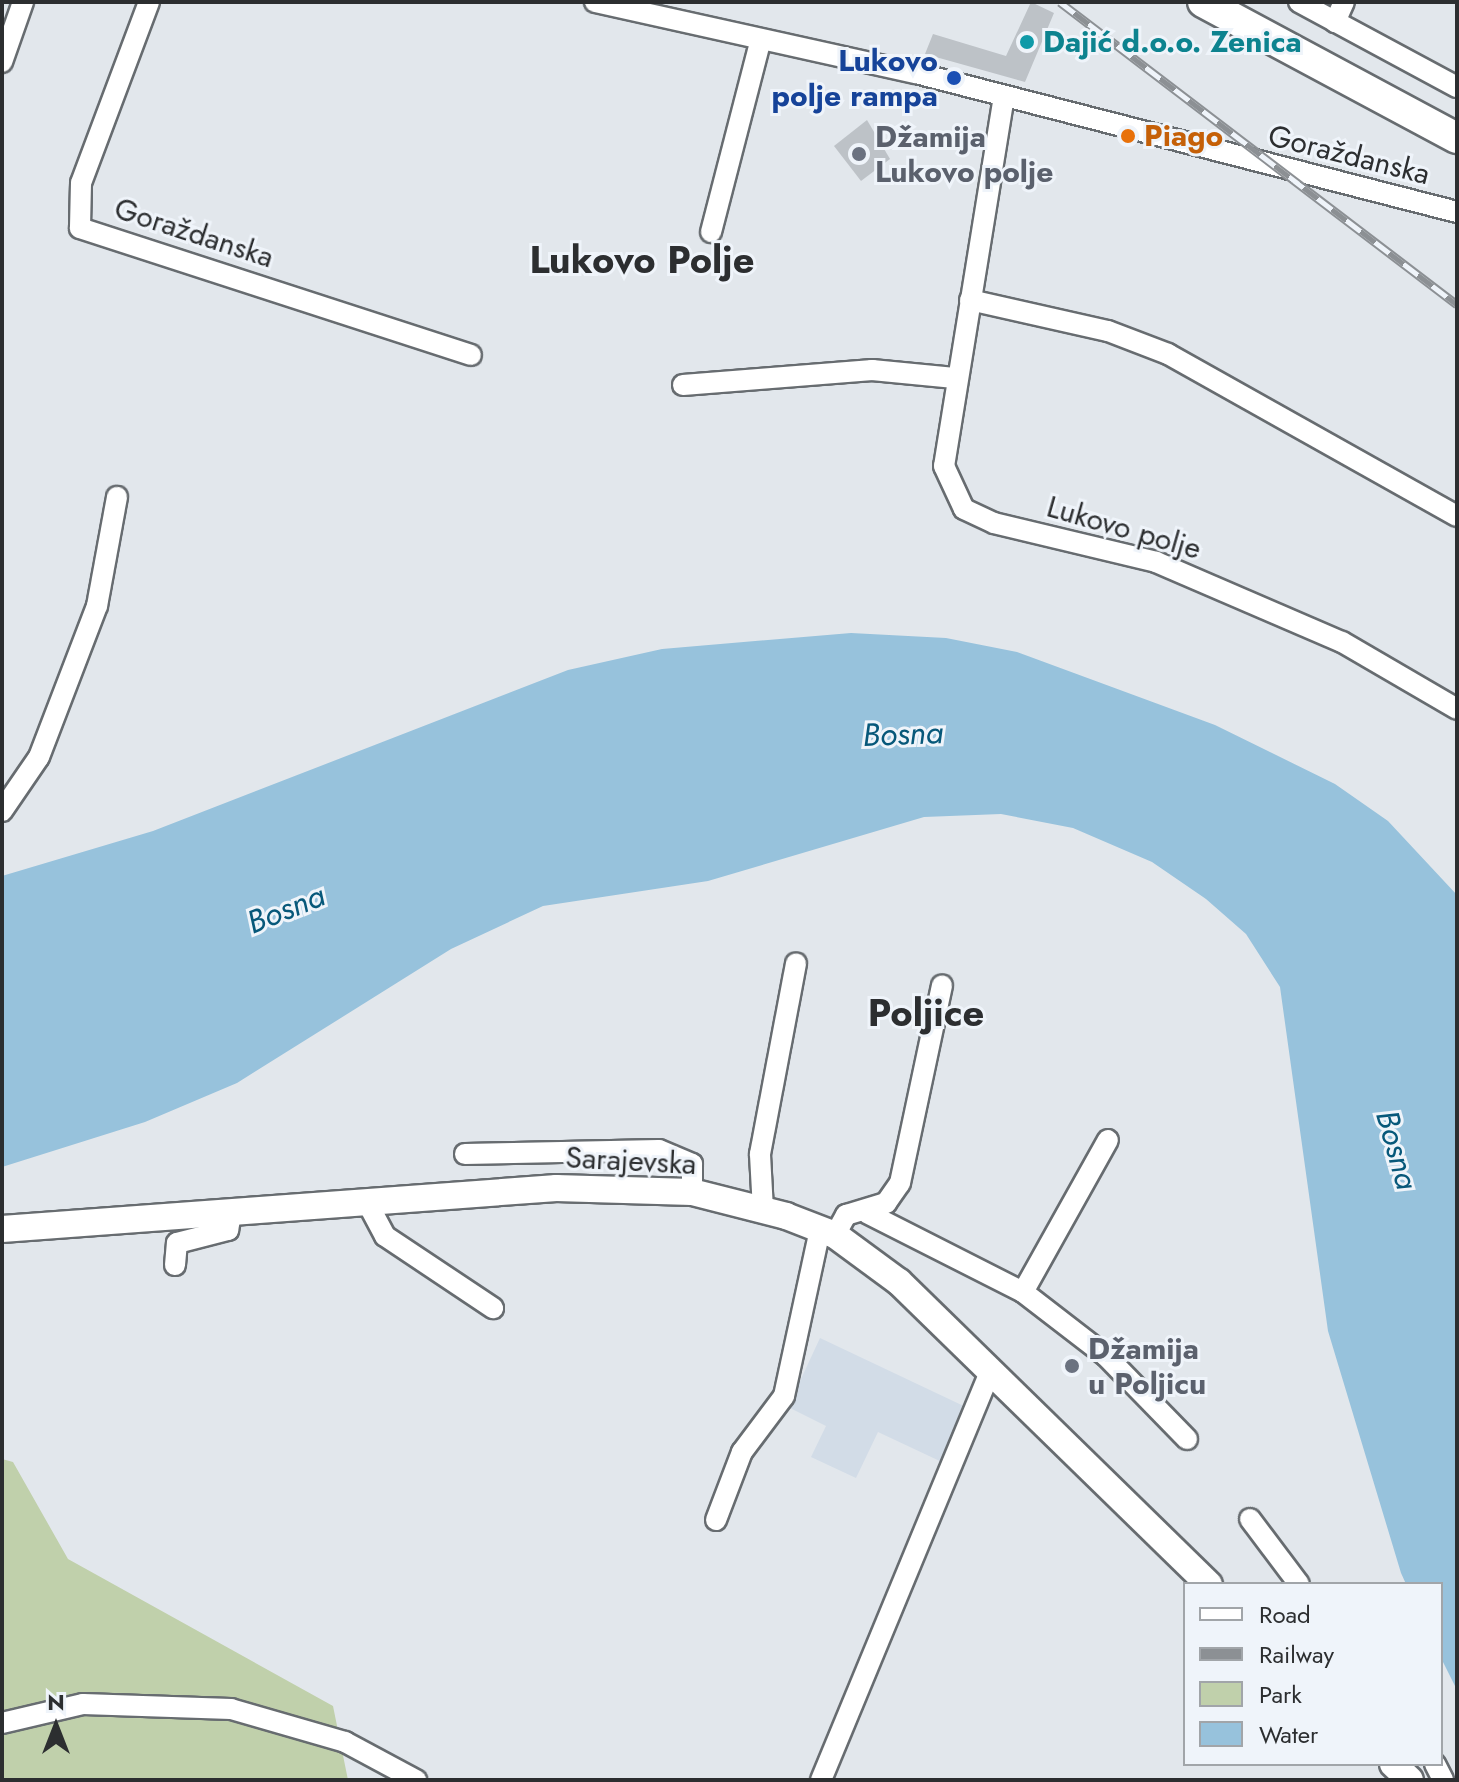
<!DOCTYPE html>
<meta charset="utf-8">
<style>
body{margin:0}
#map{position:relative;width:1459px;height:1782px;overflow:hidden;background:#e2e7ec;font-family:Jost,sans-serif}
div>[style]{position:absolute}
.built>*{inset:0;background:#d2dce7}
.green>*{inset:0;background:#c0d0ab}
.water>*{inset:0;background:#97c2dc}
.building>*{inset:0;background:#bdc2c7}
.roads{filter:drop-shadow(2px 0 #676c70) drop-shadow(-2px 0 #676c70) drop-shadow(0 2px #676c70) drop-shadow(0 -2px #676c70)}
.minor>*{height:20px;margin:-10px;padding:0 10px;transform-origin:10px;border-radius:10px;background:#fff}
.major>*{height:26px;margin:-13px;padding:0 13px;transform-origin:13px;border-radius:13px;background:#fff}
.highway>*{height:30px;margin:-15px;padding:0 15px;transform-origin:15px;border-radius:15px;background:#fff}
.rail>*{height:9px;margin-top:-4.5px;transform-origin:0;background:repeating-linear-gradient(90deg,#eff4fa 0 18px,#8c9094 0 36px);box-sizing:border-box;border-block:2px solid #8c9094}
.dots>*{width:22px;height:22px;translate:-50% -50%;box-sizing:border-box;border:4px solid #eff4fa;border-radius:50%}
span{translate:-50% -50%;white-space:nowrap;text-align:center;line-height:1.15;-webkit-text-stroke:6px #eff4fa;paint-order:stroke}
.culture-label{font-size:30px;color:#0d838f;font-weight:700}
.left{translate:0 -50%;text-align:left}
.transit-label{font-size:30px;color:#164399;font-weight:700}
.right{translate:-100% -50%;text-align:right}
.food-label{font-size:30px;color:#c56008;font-weight:700}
.worship-label{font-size:30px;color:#5b616d;font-weight:700}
.street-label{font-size:30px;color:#2c2e30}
.water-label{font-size:32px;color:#07587a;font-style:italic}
.district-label{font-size:38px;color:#2c2e30;font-weight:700}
.frame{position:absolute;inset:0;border:4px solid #2c2e30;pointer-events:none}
.legend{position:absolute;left:1183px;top:1582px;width:260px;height:184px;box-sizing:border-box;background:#eff4fa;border:2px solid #a1a5a9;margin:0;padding:10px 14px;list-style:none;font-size:24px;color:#2c2e30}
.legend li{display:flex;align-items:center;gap:16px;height:40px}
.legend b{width:40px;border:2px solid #a1a5a9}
.north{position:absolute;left:16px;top:1686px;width:80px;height:80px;-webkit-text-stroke:6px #eff4fa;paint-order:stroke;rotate:0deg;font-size:22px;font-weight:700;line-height:32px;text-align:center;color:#2c2e30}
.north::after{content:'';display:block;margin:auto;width:28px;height:36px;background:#2c2e30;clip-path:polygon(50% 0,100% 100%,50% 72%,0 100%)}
</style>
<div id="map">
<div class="built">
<div style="clip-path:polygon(820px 1338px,970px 1409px,944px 1463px,878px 1432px,856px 1478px,811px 1457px,826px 1426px,788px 1407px)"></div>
</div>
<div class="green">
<div style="clip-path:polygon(2px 1459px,13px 1462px,68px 1559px,333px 1706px,348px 1780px,2px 1780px)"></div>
</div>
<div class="water">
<div style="clip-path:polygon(851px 633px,946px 638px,1017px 652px,1215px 725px,1335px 784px,1388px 821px,1457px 895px,1457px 1690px,1441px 1658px,1441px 1584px,1406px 1584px,1401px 1573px,1328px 1331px,1280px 987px,1246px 934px,1206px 899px,1152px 862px,1073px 828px,1001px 814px,924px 817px,708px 881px,543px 906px,451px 949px,237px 1083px,145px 1122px,2px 1167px,2px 876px,153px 831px,568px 670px,662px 649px)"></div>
</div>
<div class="building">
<div style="clip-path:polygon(1031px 2px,1054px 13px,1025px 82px,925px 54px,933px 34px,1006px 56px)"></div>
<div style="clip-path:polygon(867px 120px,890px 159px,861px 181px,834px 146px)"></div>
</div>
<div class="roads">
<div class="minor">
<div style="left:149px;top:2px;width:193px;rotate:110.6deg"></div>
<div style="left:81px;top:183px;width:45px;rotate:91.3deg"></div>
<div style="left:80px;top:228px;width:411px;rotate:18deg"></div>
<div style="left:595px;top:2px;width:329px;rotate:12.5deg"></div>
<div style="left:916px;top:73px;width:559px;rotate:14.41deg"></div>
<div style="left:1299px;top:2px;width:179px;rotate:28.3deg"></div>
<div style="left:1335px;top:22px;width:22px;rotate:-66deg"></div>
<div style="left:2px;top:62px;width:64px;rotate:-70.7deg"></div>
<div style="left:1004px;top:96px;width:375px;rotate:99.2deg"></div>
<div style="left:944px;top:466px;width:47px;rotate:65.1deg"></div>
<div style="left:964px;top:509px;width:33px;rotate:25deg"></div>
<div style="left:994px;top:523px;width:167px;rotate:13.5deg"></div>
<div style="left:1156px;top:562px;width:202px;rotate:23.3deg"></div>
<div style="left:1342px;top:642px;width:133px;rotate:30.2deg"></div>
<div style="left:711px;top:232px;width:199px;rotate:-75.5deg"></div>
<div style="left:970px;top:300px;width:141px;rotate:12.7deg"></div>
<div style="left:1108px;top:331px;width:64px;rotate:21deg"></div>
<div style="left:1168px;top:354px;width:331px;rotate:29.3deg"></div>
<div style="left:683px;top:385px;width:190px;rotate:-4.5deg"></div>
<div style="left:872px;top:370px;width:83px;rotate:5.5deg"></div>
<div style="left:2px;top:811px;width:65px;rotate:-55.6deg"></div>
<div style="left:39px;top:757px;width:162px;rotate:-69deg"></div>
<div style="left:97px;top:606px;width:111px;rotate:-79.6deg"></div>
<div style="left:465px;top:1154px;width:194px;rotate:-1.2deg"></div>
<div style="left:659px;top:1150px;width:36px;rotate:23deg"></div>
<div style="left:692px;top:1164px;width:28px;rotate:90deg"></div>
<div style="left:368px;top:1204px;width:36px;rotate:62deg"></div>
<div style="left:385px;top:1236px;width:130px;rotate:33.7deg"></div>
<div style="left:763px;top:1210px;width:56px;rotate:-93.1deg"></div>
<div style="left:760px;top:1154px;width:194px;rotate:-79.3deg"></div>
<div style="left:867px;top:1213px;width:175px;rotate:26.9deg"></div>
<div style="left:1023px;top:1292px;width:105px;rotate:37.6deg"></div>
<div style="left:1106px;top:1356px;width:116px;rotate:45.7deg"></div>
<div style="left:835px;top:1235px;width:23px;rotate:-61deg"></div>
<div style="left:846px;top:1215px;width:42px;rotate:-16.7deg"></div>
<div style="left:886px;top:1203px;width:24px;rotate:-55deg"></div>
<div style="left:900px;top:1183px;width:202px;rotate:-78deg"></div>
<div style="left:175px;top:1265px;width:22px;rotate:-85deg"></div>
<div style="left:177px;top:1243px;width:53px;rotate:-14.3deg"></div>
<div style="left:228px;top:1230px;width:15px;rotate:-79deg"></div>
<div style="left:1023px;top:1292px;width:174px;rotate:-60.8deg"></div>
<div style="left:1250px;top:1519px;width:81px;rotate:53deg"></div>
<div style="left:716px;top:1520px;width:73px;rotate:-69.1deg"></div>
<div style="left:742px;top:1452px;width:70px;rotate:-53.1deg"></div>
<div style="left:784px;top:1396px;width:171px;rotate:-77.8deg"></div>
<div style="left:2px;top:1723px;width:83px;rotate:-13.2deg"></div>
<div style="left:83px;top:1704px;width:148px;rotate:1.9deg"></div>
<div style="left:231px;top:1709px;width:119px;rotate:16.1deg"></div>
<div style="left:345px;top:1742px;width:81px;rotate:28.2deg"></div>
<div style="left:1435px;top:1764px;width:18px;rotate:63deg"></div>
<div style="left:821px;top:1780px;width:444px;rotate:-67.5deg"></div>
</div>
<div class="major">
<div style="left:2px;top:1229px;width:556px;rotate:-4.23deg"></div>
<div style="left:556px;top:1188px;width:136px;rotate:1.7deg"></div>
<div style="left:692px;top:1192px;width:97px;rotate:14.3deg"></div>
<div style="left:786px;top:1216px;width:53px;rotate:21.2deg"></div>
<div style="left:835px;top:1235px;width:79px;rotate:36.3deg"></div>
<div style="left:899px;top:1282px;width:433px;rotate:44.3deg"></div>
<div style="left:1393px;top:1764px;width:23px;rotate:43deg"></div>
</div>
<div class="highway">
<div style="left:1203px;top:2px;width:288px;rotate:28.2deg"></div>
</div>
</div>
<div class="rail">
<div style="left:1060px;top:2px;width:499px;rotate:37.3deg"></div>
</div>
<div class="dots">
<div style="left:1027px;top:42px;background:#0f9aa8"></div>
<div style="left:954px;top:78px;background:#1a4fb4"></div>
<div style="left:1128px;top:136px;background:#e8710a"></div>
<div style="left:859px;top:154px;background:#6b7280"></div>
<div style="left:1072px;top:1366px;background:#6b7280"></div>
</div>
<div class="culture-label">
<span class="left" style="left:1043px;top:42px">Dajić d.o.o. Zenica</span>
</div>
<div class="transit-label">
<span class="right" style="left:938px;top:78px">Lukovo<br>polje rampa</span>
</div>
<div class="food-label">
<span class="left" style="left:1144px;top:136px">Piago</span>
</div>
<div class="worship-label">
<span class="left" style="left:875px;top:154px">Džamija<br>Lukovo polje</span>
<span class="left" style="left:1088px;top:1366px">Džamija<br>u Poljicu</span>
</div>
<div class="street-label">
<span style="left:1349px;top:155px;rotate:14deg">Goraždanska</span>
<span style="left:194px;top:233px;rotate:18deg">Goraždanska</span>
<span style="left:1124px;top:528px;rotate:16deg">Lukovo polje</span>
<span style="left:631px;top:1161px;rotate:3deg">Sarajevska</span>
</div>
<div class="water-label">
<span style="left:903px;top:734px;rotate:-2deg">Bosna</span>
<span style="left:286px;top:909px;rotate:-22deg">Bosna</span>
<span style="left:1397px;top:1150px;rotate:74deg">Bosna</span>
</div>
<div class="district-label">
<span style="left:642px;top:260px">Lukovo Polje</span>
<span style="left:926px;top:1013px">Poljice</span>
</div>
<div class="frame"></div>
<ul class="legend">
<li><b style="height:10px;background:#fff"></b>Road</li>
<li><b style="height:10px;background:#8c9094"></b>Railway</li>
<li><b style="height:22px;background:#c0d0ab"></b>Park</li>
<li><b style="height:22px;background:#97c2dc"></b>Water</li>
</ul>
<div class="north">N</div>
</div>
